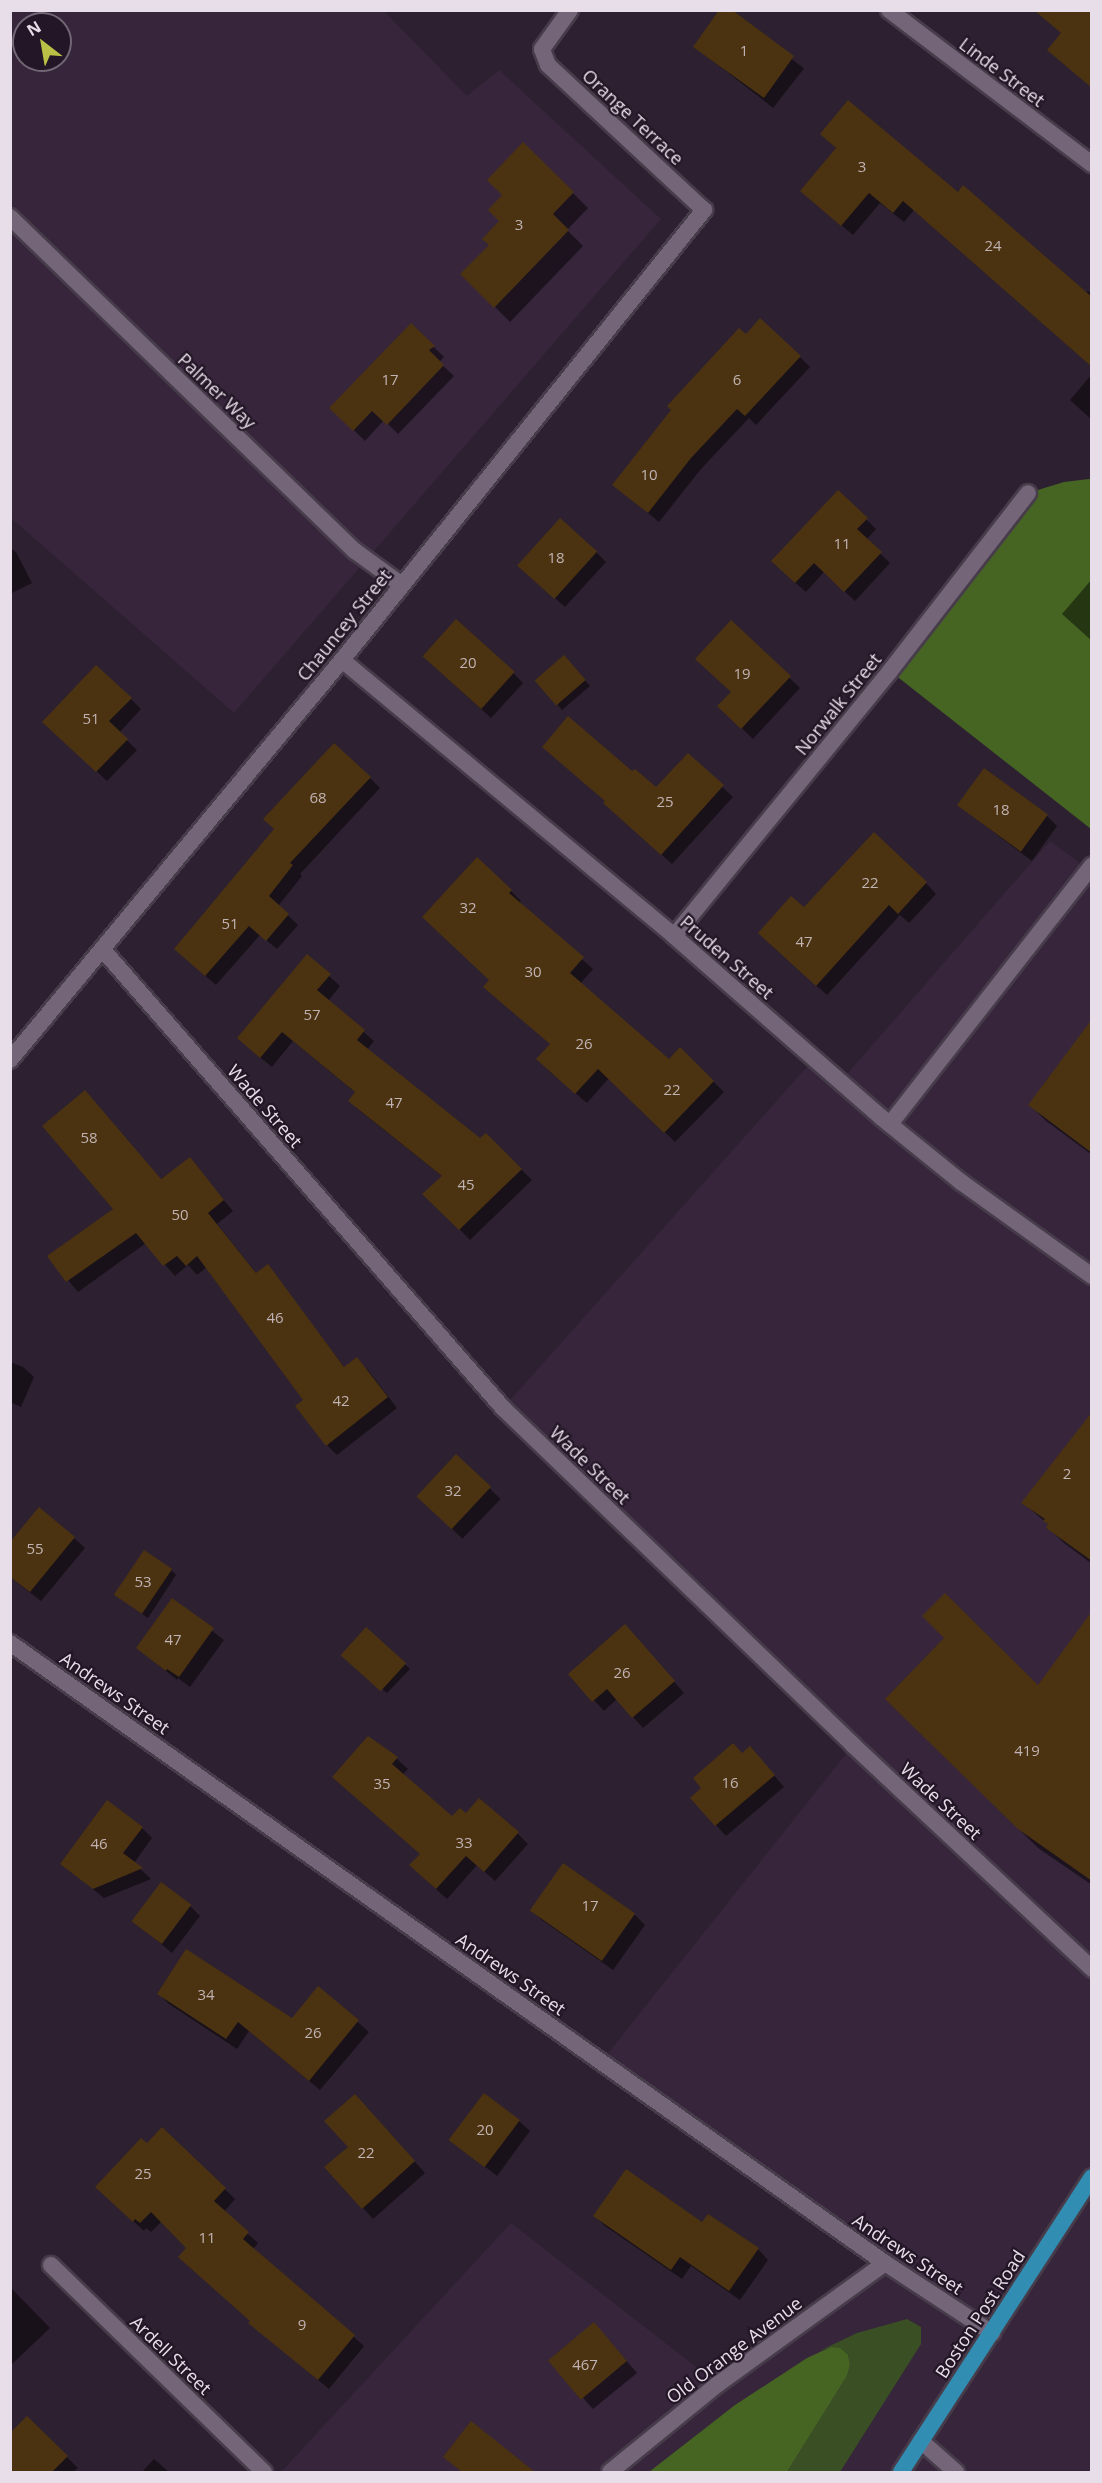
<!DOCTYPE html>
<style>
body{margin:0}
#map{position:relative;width:1102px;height:2483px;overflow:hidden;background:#2d2030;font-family:"Open Sans",sans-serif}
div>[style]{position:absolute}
.built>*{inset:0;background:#36253b}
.green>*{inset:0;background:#3a4f23}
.forest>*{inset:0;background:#466523}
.shadow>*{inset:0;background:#0007;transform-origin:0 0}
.building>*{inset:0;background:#4b3210;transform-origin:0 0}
.roads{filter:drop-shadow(2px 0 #473c4a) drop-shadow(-2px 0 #473c4a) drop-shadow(0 2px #473c4a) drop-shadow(0 -2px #473c4a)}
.service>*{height:16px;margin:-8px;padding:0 8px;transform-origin:8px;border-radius:8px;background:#746578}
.minor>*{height:16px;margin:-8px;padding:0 8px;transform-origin:8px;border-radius:8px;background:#746578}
.primary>*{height:16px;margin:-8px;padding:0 8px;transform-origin:8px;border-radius:8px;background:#328db3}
span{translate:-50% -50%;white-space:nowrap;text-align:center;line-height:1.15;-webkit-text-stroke:4.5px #231626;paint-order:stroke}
.number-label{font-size:15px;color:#c0b3b3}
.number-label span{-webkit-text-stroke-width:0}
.street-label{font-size:18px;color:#e7dee9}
.frame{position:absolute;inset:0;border:12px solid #e7dee9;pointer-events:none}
.north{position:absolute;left:12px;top:12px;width:60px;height:60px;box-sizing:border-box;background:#231626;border:2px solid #716674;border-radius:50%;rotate:329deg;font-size:16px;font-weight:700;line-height:24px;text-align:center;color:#e7dee9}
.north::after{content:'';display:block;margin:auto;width:21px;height:27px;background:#bac045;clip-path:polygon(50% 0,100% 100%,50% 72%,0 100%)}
</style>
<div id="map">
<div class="built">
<div style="clip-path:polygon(evenodd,11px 11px,384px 11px,467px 96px,499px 70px,661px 219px,234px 713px,11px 518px,11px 11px,24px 24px,60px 24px,60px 60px,24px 60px,24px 24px)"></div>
<div style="clip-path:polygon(1050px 841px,1092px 872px,1091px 2472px,281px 2472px,511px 2223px,718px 2384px,884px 2264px,601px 2062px,853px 1745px,503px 1408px,814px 1059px,840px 1082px)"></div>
</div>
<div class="green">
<div style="clip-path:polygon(907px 2319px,921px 2327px,921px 2344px,840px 2472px,787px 2472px,847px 2376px,850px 2365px,848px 2355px,831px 2347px,819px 2351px,857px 2333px)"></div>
</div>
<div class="forest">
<div style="clip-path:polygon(1089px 479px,1091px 480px,1091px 829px,890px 671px,1028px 493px,1064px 482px)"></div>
<div style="clip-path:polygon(831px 2347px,840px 2348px,848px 2355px,850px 2365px,847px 2376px,787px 2472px,649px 2472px,735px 2405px,807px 2358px)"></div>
</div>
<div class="shadow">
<div style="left:729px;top:10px;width:95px;height:50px;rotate:38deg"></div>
<div style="clip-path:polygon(884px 133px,1085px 294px,1088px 291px,1092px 294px,1092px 366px,914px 210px,904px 222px,880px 203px,853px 235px,812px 201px,837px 149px,822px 134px)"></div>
<div style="clip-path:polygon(523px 144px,588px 208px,567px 230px,583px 246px,510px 322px,462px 274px,491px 245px,501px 222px,504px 195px)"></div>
<div style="clip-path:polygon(411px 325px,444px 357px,439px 362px,454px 376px,398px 434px,384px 420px,365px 441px,331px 408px)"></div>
<div style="clip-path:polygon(746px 336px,800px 357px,810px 367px,756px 425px,749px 418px,701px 469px,659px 522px,614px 485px)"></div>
<div style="clip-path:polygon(1092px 374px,1092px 420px,1070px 400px)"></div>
<div style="clip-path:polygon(838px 492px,876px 529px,866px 540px,890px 563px,855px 601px,824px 572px,806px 592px,782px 571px)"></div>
<div style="clip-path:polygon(10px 548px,16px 552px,32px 583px,10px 594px)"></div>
<div style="clip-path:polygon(596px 552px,606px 562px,565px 607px,530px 576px)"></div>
<div style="clip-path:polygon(1092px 579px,1092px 641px,1062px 614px)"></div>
<div style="clip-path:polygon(731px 622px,800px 688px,753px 739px,719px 706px,732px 692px)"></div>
<div style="clip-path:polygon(569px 662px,590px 686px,562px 710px,537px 680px)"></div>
<div style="clip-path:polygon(434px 666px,513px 673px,523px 683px,491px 718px)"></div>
<div style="clip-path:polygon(131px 699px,141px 709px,119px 733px,137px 750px,107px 781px,55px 732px)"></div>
<div style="clip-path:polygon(688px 755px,733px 797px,672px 864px,616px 814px,607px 802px,632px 773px,656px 790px)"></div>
<div style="clip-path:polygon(370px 778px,380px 788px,300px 874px,302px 876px,278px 906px,298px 925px,277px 949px,260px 935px,216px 985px,186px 959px)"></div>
<div style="clip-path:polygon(958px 805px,1047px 816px,1057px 826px,1032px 861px)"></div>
<div style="clip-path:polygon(926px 883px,936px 894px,909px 923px,900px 915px,827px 995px,770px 944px,804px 910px)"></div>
<div style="clip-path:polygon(511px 891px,521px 901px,519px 903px,593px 969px,580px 984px,669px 1061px,680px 1049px,724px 1092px,675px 1142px,609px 1078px,587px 1103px,548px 1070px,551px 1045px,491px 980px,434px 928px)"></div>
<div style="clip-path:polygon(307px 956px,340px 986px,328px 1001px,374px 1041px,367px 1050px,480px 1140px,486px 1135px,532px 1180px,470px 1240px,425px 1194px,443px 1177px,360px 1111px,350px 1101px,356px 1093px,293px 1041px,272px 1067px,250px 1049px)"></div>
<div style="clip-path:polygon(1092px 1021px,1092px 1155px,1046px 1121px,1030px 1105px)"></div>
<div style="clip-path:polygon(189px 1159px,233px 1211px,217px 1224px,257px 1274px,268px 1266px,345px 1368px,367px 1369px,397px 1408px,337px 1455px,327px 1445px,305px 1400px,207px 1267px,197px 1275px,188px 1265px,175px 1276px,146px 1243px,78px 1292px,49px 1257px)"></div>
<div style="clip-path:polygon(10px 1362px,23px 1367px,34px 1377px,21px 1407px,10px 1402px)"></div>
<div style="clip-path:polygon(1092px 1420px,1092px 1564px,1064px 1543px,1048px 1528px,1050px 1526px,1023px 1503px)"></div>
<div style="left:456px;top:1456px;width:62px;height:55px;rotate:44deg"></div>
<div style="clip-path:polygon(74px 1538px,85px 1548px,41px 1601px,10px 1577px)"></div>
<div style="clip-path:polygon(171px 1570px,176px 1575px,148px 1618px,116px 1595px)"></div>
<div style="clip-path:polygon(172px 1600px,224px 1640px,190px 1687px,178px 1678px,177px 1680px,138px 1648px)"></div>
<div style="clip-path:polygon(1092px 1617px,1092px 1885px,1038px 1848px,887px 1699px,946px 1638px,1038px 1687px)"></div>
<div style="clip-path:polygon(367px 1629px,410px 1669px,387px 1693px,348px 1660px)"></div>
<div style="clip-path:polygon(635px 1637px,684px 1693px,643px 1728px,617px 1699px,604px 1711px,570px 1674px)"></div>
<div style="clip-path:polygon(368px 1738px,397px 1759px,408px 1769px,402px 1775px,453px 1819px,466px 1815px,518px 1834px,528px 1844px,495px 1881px,477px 1865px,447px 1899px,422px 1876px,421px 1854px)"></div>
<div style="clip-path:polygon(742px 1754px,760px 1759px,784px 1787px,726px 1836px,692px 1798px)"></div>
<div style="clip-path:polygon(142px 1828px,152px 1838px,134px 1863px,151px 1879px,104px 1898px,62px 1864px)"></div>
<div style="clip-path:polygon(563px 1865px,634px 1914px,645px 1925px,613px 1970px,542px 1920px,531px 1910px)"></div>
<div style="clip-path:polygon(190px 1906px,200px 1916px,172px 1953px,133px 1920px)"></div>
<div style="clip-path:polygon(319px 1988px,369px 2032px,320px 2090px,249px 2031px,237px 2049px,169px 2004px,159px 1994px,292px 2020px)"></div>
<div style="clip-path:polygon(365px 2107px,425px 2173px,373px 2219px,326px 2167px,350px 2147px)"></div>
<div style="clip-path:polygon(519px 2121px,530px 2131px,497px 2176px,451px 2140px)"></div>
<div style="clip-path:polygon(162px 2129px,235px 2199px,224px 2212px,258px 2243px,253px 2249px,364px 2346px,329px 2389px,250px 2323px,252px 2321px,188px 2248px,162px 2221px,151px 2232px,146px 2228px,144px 2231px,107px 2197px)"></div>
<div style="clip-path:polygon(595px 2216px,702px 2224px,758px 2249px,768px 2260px,740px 2300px,691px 2266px,682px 2279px,605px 2226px)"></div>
<div style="clip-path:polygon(10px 2287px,50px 2328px,10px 2366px)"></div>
<div style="clip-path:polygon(604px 2335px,637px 2373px,593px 2409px,550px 2361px)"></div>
<div style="clip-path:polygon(27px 2418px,78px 2468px,73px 2472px,10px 2472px,10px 2436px)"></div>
<div style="clip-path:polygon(445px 2457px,526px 2469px,523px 2472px,462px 2472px)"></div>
<div style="clip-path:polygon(154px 2459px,169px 2472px,142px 2472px)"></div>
</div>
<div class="building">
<div style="clip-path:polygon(719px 10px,732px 10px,794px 56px,764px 98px,693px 47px)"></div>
<div style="clip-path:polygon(1034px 10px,1092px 10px,1092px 88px,1047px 50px,1061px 33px)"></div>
<div style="clip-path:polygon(848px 100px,958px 192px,963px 185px,1092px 297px,1092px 367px,903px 201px,893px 213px,869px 193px,841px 226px,800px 191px,836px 148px,820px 134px)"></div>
<div style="clip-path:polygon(523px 142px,574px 192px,553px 214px,569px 230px,494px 308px,460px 274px,489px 245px,482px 239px,499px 221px,488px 210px,502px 195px,487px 180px)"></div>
<div style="clip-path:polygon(760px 318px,801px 356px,745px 416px,737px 409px,691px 458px,648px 513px,612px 485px,671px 410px,667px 406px,739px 328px,746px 334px)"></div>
<div style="clip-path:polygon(411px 323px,435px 346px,429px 350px,444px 365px,387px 425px,372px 411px,353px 431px,329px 408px)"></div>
<div style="clip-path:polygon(838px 490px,868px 518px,857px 529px,882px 552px,844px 592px,814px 563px,795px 583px,771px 561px)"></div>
<div style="left:560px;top:518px;width:50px;height:64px;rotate:42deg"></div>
<div style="left:456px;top:619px;width:79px;height:50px;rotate:42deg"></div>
<div style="clip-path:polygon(731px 620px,791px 676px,741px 729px,717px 706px,731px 692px,695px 659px)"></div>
<div style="left:564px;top:655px;width:33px;height:39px;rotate:49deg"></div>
<div style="clip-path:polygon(96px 665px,132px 698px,109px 721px,128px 739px,96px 772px,42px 722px)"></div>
<div style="clip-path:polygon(568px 716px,632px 771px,635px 769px,656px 787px,688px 753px,724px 785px,661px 855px,603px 803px,605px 801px,542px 747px)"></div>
<div style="clip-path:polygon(334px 743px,371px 777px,290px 863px,293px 865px,269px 896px,289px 914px,266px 941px,249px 926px,205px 976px,174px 949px,274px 829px,263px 819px)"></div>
<div style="left:984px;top:768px;width:79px;height:46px;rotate:36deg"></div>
<div style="clip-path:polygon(874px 832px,927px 882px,898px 914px,889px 905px,816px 986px,758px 933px,791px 896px,804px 907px)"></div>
<div style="clip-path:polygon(477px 857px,512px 890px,509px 893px,584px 957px,570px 973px,669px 1059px,680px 1047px,714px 1081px,664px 1133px,598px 1069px,575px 1094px,536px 1059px,550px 1044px,483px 987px,489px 980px,422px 917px)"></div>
<div style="clip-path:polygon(307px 954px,331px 974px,317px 990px,365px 1030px,357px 1040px,480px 1138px,486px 1133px,522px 1169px,459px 1230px,422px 1194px,442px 1176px,348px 1101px,355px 1092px,282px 1032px,260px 1058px,237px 1038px)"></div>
<div style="clip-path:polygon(1092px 1019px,1092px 1153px,1028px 1105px)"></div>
<div style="clip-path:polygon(85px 1090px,161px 1179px,190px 1157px,224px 1200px,208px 1213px,256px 1273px,268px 1264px,344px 1367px,357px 1357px,388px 1397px,326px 1446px,295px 1406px,303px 1400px,197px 1256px,186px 1266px,177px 1256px,163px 1266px,136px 1233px,66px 1282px,47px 1256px,113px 1209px,42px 1126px)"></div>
<div style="clip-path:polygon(1092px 1412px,1092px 1561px,1046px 1528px,1048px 1524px,1043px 1521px,1045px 1519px,1021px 1503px)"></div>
<div style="left:456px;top:1454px;width:48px;height:58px;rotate:43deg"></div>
<div style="clip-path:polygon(39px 1507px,75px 1537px,30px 1592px,10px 1577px,10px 1542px)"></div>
<div style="left:144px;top:1550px;width:34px;height:54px;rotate:34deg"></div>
<div style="clip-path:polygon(945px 1593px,1038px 1685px,1092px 1611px,1092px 1881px,1018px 1829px,885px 1699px,944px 1638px,922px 1616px)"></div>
<div style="clip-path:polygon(172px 1598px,214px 1628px,179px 1677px,167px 1669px,166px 1671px,136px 1648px)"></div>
<div style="clip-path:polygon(625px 1624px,675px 1681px,632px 1718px,607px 1689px,592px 1702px,568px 1674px)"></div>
<div style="left:366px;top:1627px;width:54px;height:38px;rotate:42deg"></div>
<div style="clip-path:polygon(368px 1736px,398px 1757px,392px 1764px,452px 1816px,460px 1808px,466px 1813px,479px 1798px,519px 1832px,484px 1872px,466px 1856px,436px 1889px,409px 1865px,420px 1854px,332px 1777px)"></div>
<div style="clip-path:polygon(733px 1743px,742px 1753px,750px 1746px,775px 1775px,715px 1826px,690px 1798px,701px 1788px,693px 1778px)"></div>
<div style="clip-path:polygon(107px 1800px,143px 1827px,123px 1853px,143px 1868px,93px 1889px,60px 1864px)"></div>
<div style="left:563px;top:1863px;width:88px;height:58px;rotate:35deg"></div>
<div style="left:161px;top:1882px;width:38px;height:49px;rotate:37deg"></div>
<div style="clip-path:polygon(186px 1949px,292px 2018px,318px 1986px,359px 2020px,309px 2081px,238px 2022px,226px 2039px,157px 1994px)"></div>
<div style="left:484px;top:2093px;width:45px;height:59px;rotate:37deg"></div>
<div style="clip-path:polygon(355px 2094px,415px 2161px,362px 2209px,324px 2167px,348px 2147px,324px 2121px)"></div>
<div style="clip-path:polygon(162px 2127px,226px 2188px,214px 2201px,249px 2232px,243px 2239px,355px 2335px,318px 2380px,248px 2323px,250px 2321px,178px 2257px,186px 2248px,151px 2212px,140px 2223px,135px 2219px,133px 2222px,95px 2187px,141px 2138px,147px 2143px)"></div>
<div style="clip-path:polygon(626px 2169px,702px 2222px,708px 2214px,759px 2248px,729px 2291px,680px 2257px,671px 2270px,593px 2216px)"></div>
<div style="left:594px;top:2322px;width:51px;height:60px;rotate:50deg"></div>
<div style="clip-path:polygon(27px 2416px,68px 2456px,52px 2472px,10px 2472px,10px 2433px)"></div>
<div style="clip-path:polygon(471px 2421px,535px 2472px,462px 2472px,443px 2457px)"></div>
</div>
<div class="roads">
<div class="service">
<div style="left:890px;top:1124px;width:328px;rotate:-52deg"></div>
<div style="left:921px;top:2441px;width:47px;rotate:41.5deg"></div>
</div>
<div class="minor">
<div style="left:889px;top:10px;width:255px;rotate:37.2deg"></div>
<div style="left:10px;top:217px;width:480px;rotate:44.1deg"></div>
<div style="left:355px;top:551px;width:58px;rotate:35.9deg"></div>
<div style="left:342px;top:660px;width:432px;rotate:39.7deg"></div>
<div style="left:674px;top:936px;width:276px;rotate:41.2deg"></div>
<div style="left:882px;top:1118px;width:102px;rotate:39deg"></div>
<div style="left:961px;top:1182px;width:161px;rotate:35.7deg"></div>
<div style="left:674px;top:936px;width:342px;rotate:-50.8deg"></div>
<div style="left:890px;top:671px;width:225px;rotate:-52.2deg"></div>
<div style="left:103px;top:950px;width:608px;rotate:48.87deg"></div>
<div style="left:503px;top:1408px;width:486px;rotate:43.9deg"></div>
<div style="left:853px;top:1745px;width:328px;rotate:43.1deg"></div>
<div style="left:10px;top:1060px;width:520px;rotate:-50.31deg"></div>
<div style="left:342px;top:660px;width:578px;rotate:-51.19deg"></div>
<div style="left:704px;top:210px;width:213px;rotate:-137.1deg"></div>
<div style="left:548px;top:65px;width:17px;rotate:-111deg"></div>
<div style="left:542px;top:49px;width:48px;rotate:-54.3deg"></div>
<div style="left:10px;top:1643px;width:1072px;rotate:35.32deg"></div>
<div style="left:885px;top:2263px;width:128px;rotate:33.2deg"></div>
<div style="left:51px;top:2265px;width:297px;rotate:44.2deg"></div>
<div style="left:610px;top:2472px;width:139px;rotate:-39.2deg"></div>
<div style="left:718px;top:2384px;width:206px;rotate:-35.9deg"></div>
</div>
<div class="primary">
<div style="left:901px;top:2472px;width:351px;rotate:-57.1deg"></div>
</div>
</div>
<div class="number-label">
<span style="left:744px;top:51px">1</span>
<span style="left:862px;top:167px">3</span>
<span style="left:519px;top:225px">3</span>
<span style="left:993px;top:246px">24</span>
<span style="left:390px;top:380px">17</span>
<span style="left:737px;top:380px">6</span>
<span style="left:649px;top:475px">10</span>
<span style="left:842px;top:544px">11</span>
<span style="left:556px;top:558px">18</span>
<span style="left:468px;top:663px">20</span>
<span style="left:742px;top:674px">19</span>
<span style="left:91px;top:719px">51</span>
<span style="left:318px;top:798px">68</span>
<span style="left:665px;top:802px">25</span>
<span style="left:1001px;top:810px">18</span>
<span style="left:870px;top:883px">22</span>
<span style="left:468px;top:908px">32</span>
<span style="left:230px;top:924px">51</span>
<span style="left:804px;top:942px">47</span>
<span style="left:533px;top:972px">30</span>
<span style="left:312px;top:1015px">57</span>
<span style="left:584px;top:1044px">26</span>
<span style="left:672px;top:1090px">22</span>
<span style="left:394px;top:1103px">47</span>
<span style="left:89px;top:1138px">58</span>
<span style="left:466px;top:1185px">45</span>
<span style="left:180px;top:1215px">50</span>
<span style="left:275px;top:1318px">46</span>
<span style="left:341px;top:1401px">42</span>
<span style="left:1067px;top:1474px">2</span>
<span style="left:453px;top:1491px">32</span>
<span style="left:35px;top:1549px">55</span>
<span style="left:143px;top:1582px">53</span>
<span style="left:173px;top:1640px">47</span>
<span style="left:622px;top:1673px">26</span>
<span style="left:1027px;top:1751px">419</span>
<span style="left:730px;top:1783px">16</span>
<span style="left:382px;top:1784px">35</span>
<span style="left:464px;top:1843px">33</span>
<span style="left:99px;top:1844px">46</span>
<span style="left:590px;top:1906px">17</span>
<span style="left:206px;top:1995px">34</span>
<span style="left:313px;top:2033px">26</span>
<span style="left:485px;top:2130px">20</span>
<span style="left:366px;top:2153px">22</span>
<span style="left:143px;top:2174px">25</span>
<span style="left:207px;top:2238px">11</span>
<span style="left:302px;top:2325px">9</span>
<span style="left:585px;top:2365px">467</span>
</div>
<div class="street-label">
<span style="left:1002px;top:72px;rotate:37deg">Linde Street</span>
<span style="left:633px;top:117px;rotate:43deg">Orange Terrace</span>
<span style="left:217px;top:391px;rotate:44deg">Palmer Way</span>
<span style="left:344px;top:625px;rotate:-51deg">Chauncey Street</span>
<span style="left:838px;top:704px;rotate:-51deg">Norwalk Street</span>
<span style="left:727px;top:957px;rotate:41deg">Pruden Street</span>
<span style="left:265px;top:1106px;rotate:49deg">Wade Street</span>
<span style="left:590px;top:1465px;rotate:44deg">Wade Street</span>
<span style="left:115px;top:1693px;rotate:35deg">Andrews Street</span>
<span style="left:941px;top:1801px;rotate:43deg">Wade Street</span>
<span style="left:511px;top:1974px;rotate:35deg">Andrews Street</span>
<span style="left:908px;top:2254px;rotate:34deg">Andrews Street</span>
<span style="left:980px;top:2314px;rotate:-57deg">Boston Post Road</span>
<span style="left:734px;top:2350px;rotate:-37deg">Old Orange Avenue</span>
<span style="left:171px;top:2355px;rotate:44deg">Ardell Street</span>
</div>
<div class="frame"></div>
<div class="north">N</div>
</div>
